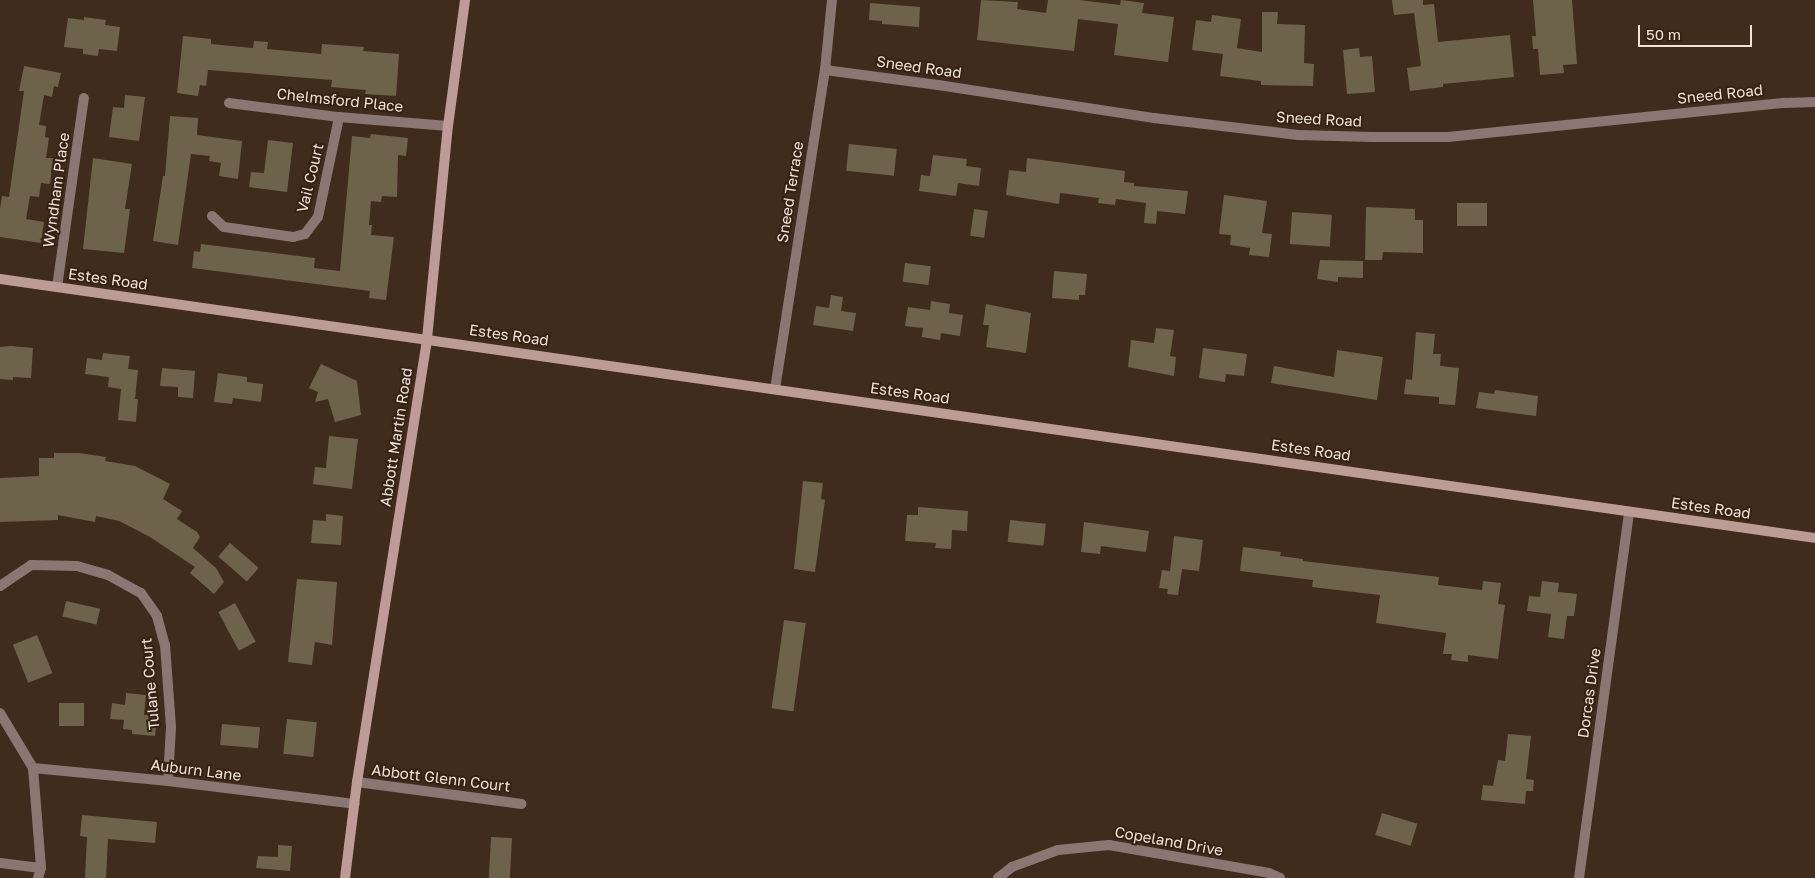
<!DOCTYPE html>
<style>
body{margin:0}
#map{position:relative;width:1815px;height:878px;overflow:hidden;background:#402c1d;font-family:"Golos Text",sans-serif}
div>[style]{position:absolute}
.building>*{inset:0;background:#6c634a;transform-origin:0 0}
.street>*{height:10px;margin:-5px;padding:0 5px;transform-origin:5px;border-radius:5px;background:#8a7673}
.secondary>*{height:10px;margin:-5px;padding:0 5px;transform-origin:5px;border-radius:5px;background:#bd9c98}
span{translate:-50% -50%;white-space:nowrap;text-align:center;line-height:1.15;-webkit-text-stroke:4px #362213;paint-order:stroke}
.street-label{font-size:15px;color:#f0e2d9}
.scale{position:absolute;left:1638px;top:25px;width:114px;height:22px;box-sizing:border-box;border:2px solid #f0e2d9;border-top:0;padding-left:6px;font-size:15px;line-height:18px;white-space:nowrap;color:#f0e2d9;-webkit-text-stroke:4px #362213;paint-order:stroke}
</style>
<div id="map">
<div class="building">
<div style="clip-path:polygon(981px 0,1018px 2px,1017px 9px,1046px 13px,1048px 0,1079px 0,1120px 5px,1121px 0,1144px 3px,1142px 13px,1174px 17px,1168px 62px,1114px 55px,1118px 24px,1078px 19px,1074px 51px,977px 40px)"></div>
<div style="clip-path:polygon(1392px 0,1423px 0,1423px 5px,1434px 4px,1438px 42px,1510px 35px,1514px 77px,1443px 84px,1443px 87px,1410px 91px,1407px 68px,1421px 66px,1414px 13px,1394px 15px)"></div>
<div style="clip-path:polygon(1533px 0,1572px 0,1577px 64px,1563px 65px,1564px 73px,1540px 75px,1538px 49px,1533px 49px,1532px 36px,1536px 36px)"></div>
<div style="clip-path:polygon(870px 3px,920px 7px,919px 27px,882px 24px,882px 21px,869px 20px)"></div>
<div style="clip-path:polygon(1262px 12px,1278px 12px,1277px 24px,1305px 25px,1304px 63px,1314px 64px,1313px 86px,1261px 85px,1261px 81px,1220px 76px,1223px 54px,1192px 50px,1196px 20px,1211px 22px,1212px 15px,1241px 19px,1237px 48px,1262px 52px)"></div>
<div style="clip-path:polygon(84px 17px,106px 20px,105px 25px,120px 27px,117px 51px,99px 49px,98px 56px,83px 54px,83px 49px,64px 47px,68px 18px,84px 20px)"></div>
<div style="clip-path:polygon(183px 36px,211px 39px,211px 44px,253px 48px,254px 41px,268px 42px,267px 49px,321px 54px,322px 44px,364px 47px,363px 51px,399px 54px,396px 96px,365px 94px,366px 90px,331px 87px,332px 80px,208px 70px,206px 86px,200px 85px,198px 96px,177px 93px)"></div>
<div style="clip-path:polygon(1359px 48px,1360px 57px,1372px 56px,1375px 92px,1347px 94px,1343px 50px)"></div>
<div style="clip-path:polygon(24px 66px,61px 73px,58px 87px,54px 86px,52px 97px,44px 95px,39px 125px,46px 126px,45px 137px,49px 138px,46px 158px,53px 158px,50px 184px,41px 183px,39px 197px,30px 196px,26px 219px,44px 222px,41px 243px,0 237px,0 209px,2px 196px,9px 197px,24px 91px,19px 91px)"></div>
<div style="clip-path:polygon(125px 95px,145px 97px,139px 141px,109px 137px,113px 107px,124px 108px)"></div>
<div style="clip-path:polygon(170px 116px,198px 118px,197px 135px,242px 141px,238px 179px,219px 176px,221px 163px,209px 161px,210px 156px,191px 154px,178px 245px,153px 241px,163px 176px,165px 176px)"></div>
<div style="clip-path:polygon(371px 134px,408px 138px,406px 156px,398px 155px,397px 197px,382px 196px,381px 202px,371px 201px,369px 225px,372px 225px,371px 235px,394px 237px,386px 300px,369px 298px,370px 291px,192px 268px,194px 251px,200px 252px,201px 244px,315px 258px,314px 268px,340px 271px,352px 136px,370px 138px)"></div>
<div style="clip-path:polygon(268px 140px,293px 143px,287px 192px,249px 187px,251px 172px,264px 173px)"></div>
<div style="left:849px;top:144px;width:48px;height:27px;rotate:6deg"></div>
<div style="clip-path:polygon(933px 155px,967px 159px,966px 166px,981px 168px,979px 186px,958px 183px,956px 196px,919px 191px,921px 175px,930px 176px)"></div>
<div style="clip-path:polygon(93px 158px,132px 164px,125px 209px,130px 209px,124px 253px,83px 249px)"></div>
<div style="clip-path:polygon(1027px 158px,1125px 171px,1124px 182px,1134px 183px,1134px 186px,1188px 191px,1185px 214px,1157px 211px,1156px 224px,1144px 223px,1146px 203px,1116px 199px,1115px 205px,1098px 203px,1099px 198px,1060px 193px,1059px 204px,1006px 195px,1009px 170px,1026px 172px)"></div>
<div style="clip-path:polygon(1224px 195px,1267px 201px,1262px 233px,1272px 234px,1269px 257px,1249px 255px,1250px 248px,1230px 245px,1231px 235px,1219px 234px)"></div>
<div style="left:1457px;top:203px;width:30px;height:23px"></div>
<div style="clip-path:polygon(1366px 207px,1415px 209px,1415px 220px,1423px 220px,1423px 253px,1383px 252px,1382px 260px,1365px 260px)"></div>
<div style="left:974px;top:209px;width:14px;height:27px;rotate:8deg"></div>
<div style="left:1292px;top:212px;width:40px;height:32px;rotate:4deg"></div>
<div style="clip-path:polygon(1320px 260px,1363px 261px,1363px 278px,1338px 277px,1338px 282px,1317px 279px)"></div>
<div style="left:905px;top:263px;width:26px;height:19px;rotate:7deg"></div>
<div style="clip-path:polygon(1054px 271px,1087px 274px,1085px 295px,1079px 295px,1079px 300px,1052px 298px)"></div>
<div style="clip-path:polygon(831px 295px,843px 297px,841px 311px,856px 313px,853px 331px,813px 325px,816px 306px,829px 308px)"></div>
<div style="clip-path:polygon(931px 301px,950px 304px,949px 313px,963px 315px,960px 336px,941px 333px,940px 340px,922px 337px,923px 328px,905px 326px,908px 307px,930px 310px)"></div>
<div style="clip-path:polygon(986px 304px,1031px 313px,1026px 353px,986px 347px,989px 325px,983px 325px)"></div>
<div style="clip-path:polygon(1156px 328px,1174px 330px,1170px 356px,1176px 357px,1174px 376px,1128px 367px,1131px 340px,1154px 343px)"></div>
<div style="clip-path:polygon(1416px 332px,1435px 334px,1433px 354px,1441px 354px,1440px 366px,1459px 368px,1455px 405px,1439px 404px,1439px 397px,1404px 394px,1406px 379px,1412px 380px)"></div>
<div style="clip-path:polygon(11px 346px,33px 348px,31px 378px,13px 377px,13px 380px,0 379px,0 347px)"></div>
<div style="clip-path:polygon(1203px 348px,1247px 354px,1244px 376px,1226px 374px,1225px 382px,1199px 378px)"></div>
<div style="clip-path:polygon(1337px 350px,1383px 357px,1377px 400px,1271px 383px,1274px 366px,1334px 377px)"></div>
<div style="clip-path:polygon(103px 353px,130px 356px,128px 369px,138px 370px,135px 399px,138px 399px,136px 422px,118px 420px,121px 389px,108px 387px,109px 377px,85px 374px,87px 358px,102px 360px)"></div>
<div style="clip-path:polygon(321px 364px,357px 381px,361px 415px,335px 422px,328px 399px,315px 402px,318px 392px,309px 388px)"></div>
<div style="clip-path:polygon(162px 368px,195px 371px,193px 398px,178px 397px,178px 387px,160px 386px)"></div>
<div style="clip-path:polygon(218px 373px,247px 377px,247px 382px,263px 384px,261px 402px,233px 398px,232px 404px,214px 402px)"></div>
<div style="clip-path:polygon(1495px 390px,1538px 396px,1536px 416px,1476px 408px,1479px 392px,1494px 394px)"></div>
<div style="clip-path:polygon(329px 436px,358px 439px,352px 489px,313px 484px,315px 467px,326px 468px)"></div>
<div style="clip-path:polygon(54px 453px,79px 453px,106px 457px,105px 461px,135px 466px,170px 484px,163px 499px,182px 511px,177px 519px,197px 532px,200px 537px,193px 548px,216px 568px,224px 582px,214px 594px,190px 573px,195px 567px,150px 537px,119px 521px,96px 516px,95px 522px,58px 515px,58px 520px,0 522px,0 478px,39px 476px,39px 458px,54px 458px)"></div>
<div style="clip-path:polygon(803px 481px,823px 483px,821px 499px,825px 500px,815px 572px,794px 569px)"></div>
<div style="clip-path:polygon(918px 507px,968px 511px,967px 531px,952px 530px,951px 549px,935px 548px,936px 543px,905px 541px,907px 515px,918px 515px)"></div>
<div style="clip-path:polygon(326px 514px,343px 516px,341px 545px,311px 543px,313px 520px,326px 521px)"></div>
<div style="left:1010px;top:520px;width:36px;height:22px;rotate:6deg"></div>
<div style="clip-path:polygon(1084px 522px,1149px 531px,1146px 552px,1101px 546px,1100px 554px,1081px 552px)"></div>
<div style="clip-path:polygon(1174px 536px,1203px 540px,1199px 571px,1182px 569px,1178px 595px,1167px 594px,1168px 589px,1159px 588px,1162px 570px,1170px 571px)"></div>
<div style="left:230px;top:543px;width:38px;height:18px;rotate:41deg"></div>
<div style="clip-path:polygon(1243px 547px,1281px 552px,1280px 556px,1303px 559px,1303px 561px,1439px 577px,1438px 585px,1482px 590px,1483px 581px,1501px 583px,1498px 604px,1505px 605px,1498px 659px,1468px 655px,1468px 662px,1451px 660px,1452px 654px,1443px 654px,1446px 633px,1376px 623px,1380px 595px,1312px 587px,1313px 580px,1240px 571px)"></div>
<div style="clip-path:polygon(297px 579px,337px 582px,332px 645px,315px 642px,312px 665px,288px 662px)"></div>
<div style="clip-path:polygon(1542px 581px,1559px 583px,1558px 592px,1577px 594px,1574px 616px,1567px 616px,1564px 639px,1548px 637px,1551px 614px,1527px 611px,1529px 596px,1540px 597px)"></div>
<div style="left:66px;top:601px;width:35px;height:16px;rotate:13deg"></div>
<div style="left:235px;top:603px;width:44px;height:19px;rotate:62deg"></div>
<div style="left:784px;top:620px;width:22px;height:89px;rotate:8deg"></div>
<div style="left:37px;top:635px;width:41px;height:26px;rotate:68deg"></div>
<div style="clip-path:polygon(126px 693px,146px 695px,144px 715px,157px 716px,155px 736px,132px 734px,132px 730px,123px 729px,124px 720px,110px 719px,112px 703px,125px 705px)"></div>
<div style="left:59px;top:703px;width:25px;height:23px"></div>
<div style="left:287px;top:719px;width:30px;height:35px;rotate:6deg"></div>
<div style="left:222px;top:724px;width:38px;height:21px;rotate:5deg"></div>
<div style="clip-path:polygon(1508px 734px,1531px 736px,1526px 779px,1534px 780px,1533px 791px,1526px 791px,1525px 804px,1481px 800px,1483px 785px,1493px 786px,1498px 760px,1505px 761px)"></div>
<div style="left:1382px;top:813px;width:37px;height:23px;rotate:17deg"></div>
<div style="clip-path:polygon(82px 815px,157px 822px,155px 843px,108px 839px,106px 878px,85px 878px,87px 837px,80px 836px)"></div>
<div style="left:491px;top:837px;width:21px;height:41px;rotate:3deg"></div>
<div style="clip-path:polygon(278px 845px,292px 846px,290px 871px,256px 868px,258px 856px,278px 857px)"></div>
</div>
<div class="street">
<div style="left:825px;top:70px;width:114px;rotate:7.6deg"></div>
<div style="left:938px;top:85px;width:219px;rotate:8.7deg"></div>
<div style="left:1154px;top:118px;width:145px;rotate:6.7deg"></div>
<div style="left:1298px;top:135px;width:75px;rotate:1.5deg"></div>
<div style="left:1373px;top:137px;width:75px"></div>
<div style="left:1448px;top:137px;width:338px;rotate:-5.8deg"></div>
<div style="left:1784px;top:103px;width:31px;rotate:-2deg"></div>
<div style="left:229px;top:103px;width:111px;rotate:7.3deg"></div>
<div style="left:339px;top:117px;width:109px;rotate:4.7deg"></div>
<div style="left:212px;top:216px;width:16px;rotate:43deg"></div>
<div style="left:224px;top:227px;width:70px;rotate:8.2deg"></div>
<div style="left:293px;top:237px;width:12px;rotate:-14deg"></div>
<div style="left:305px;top:234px;width:21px;rotate:-53deg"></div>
<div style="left:318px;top:217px;width:102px;rotate:-78.1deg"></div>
<div style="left:57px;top:287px;width:191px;rotate:-81.9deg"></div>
<div style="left:775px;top:389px;width:323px;rotate:-81.1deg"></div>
<div style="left:825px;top:70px;width:70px;rotate:-84.3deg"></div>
<div style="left:0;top:586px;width:37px;rotate:-34deg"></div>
<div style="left:31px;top:565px;width:46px;rotate:1.2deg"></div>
<div style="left:77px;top:566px;width:32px;rotate:16deg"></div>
<div style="left:108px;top:575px;width:38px;rotate:29deg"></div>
<div style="left:141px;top:593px;width:28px;rotate:55deg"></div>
<div style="left:157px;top:616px;width:30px;rotate:75deg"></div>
<div style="left:165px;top:645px;width:82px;rotate:85.8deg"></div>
<div style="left:171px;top:727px;width:54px;rotate:93.2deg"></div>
<div style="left:0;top:713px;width:64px;rotate:59deg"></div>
<div style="left:33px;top:768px;width:100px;rotate:85.4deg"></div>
<div style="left:41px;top:868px;width:10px;rotate:107deg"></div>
<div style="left:33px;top:768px;width:136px;rotate:5.5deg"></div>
<div style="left:168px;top:781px;width:188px;rotate:7deg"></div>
<div style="left:357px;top:782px;width:166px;rotate:7.6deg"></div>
<div style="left:0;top:863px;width:41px;rotate:7deg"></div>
<div style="left:998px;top:878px;width:18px;rotate:-38deg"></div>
<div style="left:1012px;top:867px;width:49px;rotate:-20.3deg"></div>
<div style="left:1058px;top:850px;width:51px;rotate:-5.6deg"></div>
<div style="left:1109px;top:845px;width:162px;rotate:9.9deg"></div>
<div style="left:1269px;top:873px;width:12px;rotate:24deg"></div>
<div style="left:1579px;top:878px;width:369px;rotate:-82.2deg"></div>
</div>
<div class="secondary">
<div style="left:0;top:279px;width:1833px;rotate:8.12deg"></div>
<div style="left:345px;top:878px;width:97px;rotate:-82.9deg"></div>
<div style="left:357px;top:782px;width:448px;rotate:-81deg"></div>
<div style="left:427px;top:339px;width:214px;rotate:-84.4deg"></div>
<div style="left:448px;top:126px;width:127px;rotate:-82.3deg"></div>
</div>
<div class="street-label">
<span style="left:919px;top:67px;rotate:8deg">Sneed Road</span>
<span style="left:1720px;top:94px;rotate:-6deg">Sneed Road</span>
<span style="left:340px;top:100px;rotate:6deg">Chelmsford Place</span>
<span style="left:1319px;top:119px;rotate:3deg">Sneed Road</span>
<span style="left:310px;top:178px;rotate:-76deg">Vail Court</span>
<span style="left:56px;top:190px;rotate:-82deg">Wyndham Place</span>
<span style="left:790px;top:192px;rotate:-81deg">Sneed Terrace</span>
<span style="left:108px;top:279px;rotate:8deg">Estes Road</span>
<span style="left:509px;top:335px;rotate:8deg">Estes Road</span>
<span style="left:910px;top:393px;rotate:8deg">Estes Road</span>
<span style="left:396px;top:437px;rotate:-81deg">Abbott Martin Road</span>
<span style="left:1311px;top:450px;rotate:8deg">Estes Road</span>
<span style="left:1711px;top:508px;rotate:8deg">Estes Road</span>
<span style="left:150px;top:684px;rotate:-95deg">Tulane Court</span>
<span style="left:1589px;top:693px;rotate:-82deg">Dorcas Drive</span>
<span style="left:196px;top:770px;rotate:7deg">Auburn Lane</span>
<span style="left:441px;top:778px;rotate:7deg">Abbott Glenn Court</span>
<span style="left:1169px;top:841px;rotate:10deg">Copeland Drive</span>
</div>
<div class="scale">50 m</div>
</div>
